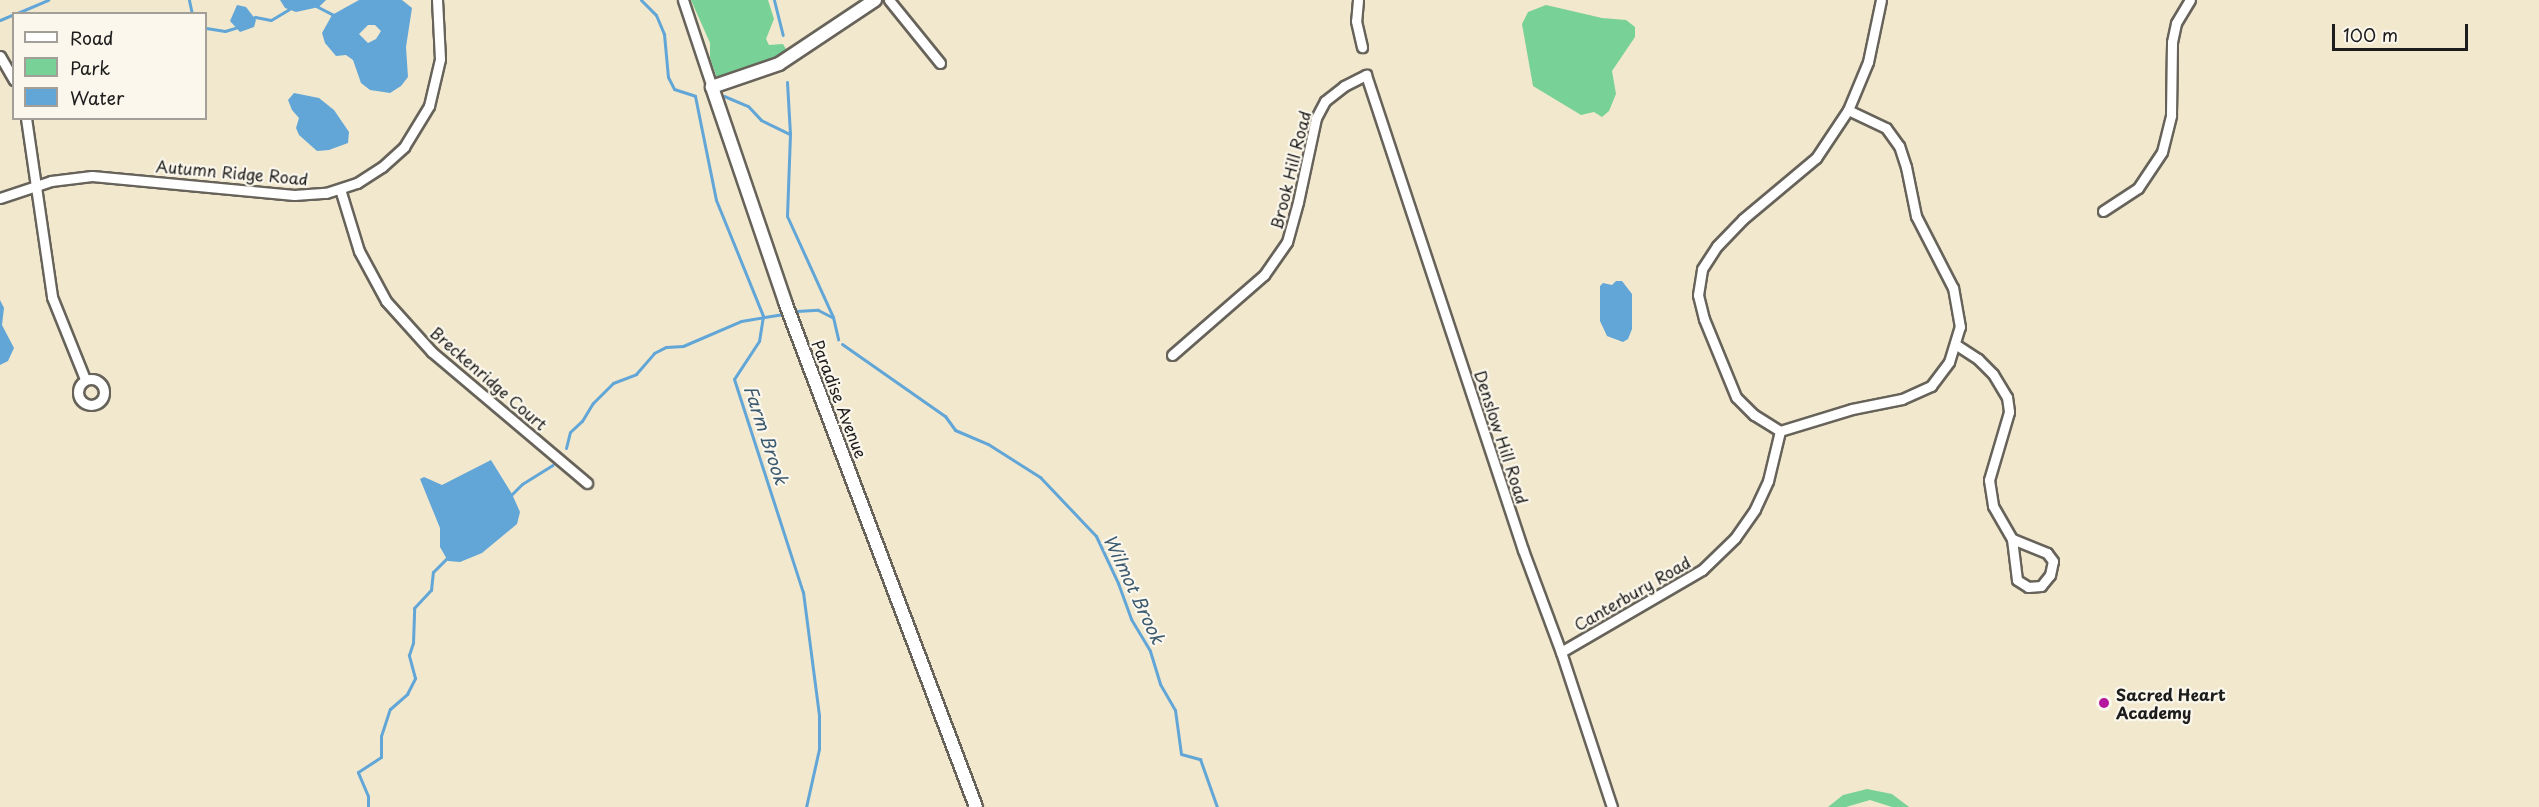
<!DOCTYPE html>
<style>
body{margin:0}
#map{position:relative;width:2539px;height:807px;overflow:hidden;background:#f1e8ce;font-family:"Playpen Sans",sans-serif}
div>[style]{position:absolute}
.green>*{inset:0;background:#78d197}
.water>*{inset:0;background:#62a6d7}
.stream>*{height:3px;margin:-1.5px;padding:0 1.5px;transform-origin:1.5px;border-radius:1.5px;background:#62a6d7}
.roads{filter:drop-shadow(2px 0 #67635a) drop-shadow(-2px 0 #67635a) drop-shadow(0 2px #67635a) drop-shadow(0 -2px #67635a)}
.street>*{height:9px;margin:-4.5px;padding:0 4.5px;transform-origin:4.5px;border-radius:4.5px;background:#fff}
.street>.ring{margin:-4.5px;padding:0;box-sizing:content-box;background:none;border:9px solid #fff;border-radius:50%}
.secondary>*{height:12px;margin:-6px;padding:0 6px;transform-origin:6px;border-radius:6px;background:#fff}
.dots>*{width:16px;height:16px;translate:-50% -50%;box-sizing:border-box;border:3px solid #fbf7ec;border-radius:50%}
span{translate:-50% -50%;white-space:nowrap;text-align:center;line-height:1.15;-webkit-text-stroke:4.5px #fbf7ec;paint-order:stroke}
.street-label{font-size:16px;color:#1c1c1c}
.poi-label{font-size:16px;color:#1c1c1c;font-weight:700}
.left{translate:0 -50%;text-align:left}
.water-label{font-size:18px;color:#3c5a70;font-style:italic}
.legend{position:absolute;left:12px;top:12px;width:195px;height:108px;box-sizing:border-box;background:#fbf7ec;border:2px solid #a29f99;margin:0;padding:8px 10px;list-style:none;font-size:18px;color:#1c1c1c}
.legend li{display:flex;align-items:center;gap:12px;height:30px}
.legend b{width:30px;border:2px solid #a29f99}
.scale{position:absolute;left:2332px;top:24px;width:136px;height:27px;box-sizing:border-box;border:3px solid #1c1c1c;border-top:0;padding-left:8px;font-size:18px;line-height:21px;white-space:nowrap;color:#1c1c1c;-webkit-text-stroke:4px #fbf7ec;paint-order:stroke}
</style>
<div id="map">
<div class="green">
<div style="clip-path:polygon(691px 0,768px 0,774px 19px,766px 39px,769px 45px,783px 44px,787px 51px,749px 69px,717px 78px,710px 58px,710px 43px)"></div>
<div style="clip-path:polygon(1546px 5px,1602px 18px,1626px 20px,1635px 27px,1635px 37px,1612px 71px,1616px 94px,1609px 111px,1602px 117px,1594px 112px,1581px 115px,1533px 86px,1522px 24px,1528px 12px)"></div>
<div style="clip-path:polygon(1867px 789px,1892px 794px,1909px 807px,1892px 807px,1870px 800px,1846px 807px,1828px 807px,1843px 795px)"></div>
</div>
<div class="water">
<div style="clip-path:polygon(280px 0,326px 0,319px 7px,296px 12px,285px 8px)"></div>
<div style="clip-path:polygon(evenodd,359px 0,402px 0,412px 8px,406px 47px,408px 77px,401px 86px,390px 93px,370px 90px,361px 83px,353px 60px,346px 55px,336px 56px,325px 43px,322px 33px,332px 15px,359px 0,368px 25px,375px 25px,381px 31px,376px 39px,368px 43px,359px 34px,368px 25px)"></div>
<div style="clip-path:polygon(237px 5px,246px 7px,256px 20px,254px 27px,240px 32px,230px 21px)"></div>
<div style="clip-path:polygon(294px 93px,319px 98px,334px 110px,349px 132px,348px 143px,329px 150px,317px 151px,299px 135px,296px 128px,299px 118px,292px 110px,288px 100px)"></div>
<div style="clip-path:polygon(1616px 281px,1622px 281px,1632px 294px,1632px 329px,1628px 339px,1623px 342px,1607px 336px,1600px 321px,1600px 286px,1603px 283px,1612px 285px)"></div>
<div style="clip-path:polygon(0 300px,4px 308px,2px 325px,14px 348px,8px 361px,0 365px)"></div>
<div style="clip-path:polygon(491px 460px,512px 494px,520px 512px,517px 524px,482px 553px,460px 562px,448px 561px,440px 547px,440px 528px,420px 479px,424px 477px,442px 485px)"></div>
</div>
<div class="stream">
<div style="left:189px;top:0;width:14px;rotate:78deg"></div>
<div style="left:641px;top:0;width:21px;rotate:45deg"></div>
<div style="left:656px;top:15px;width:21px;rotate:67deg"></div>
<div style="left:664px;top:34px;width:43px;rotate:84.7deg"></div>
<div style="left:668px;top:77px;width:13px;rotate:63deg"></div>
<div style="left:674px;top:89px;width:22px;rotate:18deg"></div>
<div style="left:695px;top:96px;width:106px;rotate:78.6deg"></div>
<div style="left:716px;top:200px;width:125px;rotate:67.9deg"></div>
<div style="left:763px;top:316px;width:25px;rotate:99deg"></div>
<div style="left:759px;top:341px;width:45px;rotate:123.3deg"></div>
<div style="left:734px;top:379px;width:224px;rotate:72.1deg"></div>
<div style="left:803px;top:592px;width:125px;rotate:82.6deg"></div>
<div style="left:819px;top:716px;width:33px;rotate:90deg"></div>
<div style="left:819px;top:749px;width:59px;rotate:102.6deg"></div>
<div style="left:774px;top:0;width:36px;rotate:76deg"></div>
<div style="left:316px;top:6px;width:20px;rotate:27deg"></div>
<div style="left:15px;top:14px;width:36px;rotate:-23deg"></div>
<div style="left:252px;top:19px;width:4px;rotate:-34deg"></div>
<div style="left:255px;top:17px;width:16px;rotate:11deg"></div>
<div style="left:271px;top:20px;width:21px;rotate:-31deg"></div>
<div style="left:0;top:20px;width:15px;rotate:-23deg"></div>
<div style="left:206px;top:28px;width:19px;rotate:9deg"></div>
<div style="left:225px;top:31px;width:14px;rotate:-17deg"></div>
<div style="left:787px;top:82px;width:52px;rotate:86.7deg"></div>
<div style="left:790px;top:134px;width:82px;rotate:92.1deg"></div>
<div style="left:787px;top:216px;width:111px;rotate:65.5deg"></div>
<div style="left:833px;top:317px;width:23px;rotate:77deg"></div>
<div style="left:724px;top:96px;width:26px;rotate:23deg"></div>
<div style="left:748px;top:106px;width:19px;rotate:47deg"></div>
<div style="left:761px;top:120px;width:32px;rotate:26deg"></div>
<div style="left:796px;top:311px;width:22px;rotate:-3deg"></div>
<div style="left:818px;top:310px;width:16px;rotate:27deg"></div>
<div style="left:842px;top:344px;width:126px;rotate:35deg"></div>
<div style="left:945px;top:416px;width:17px;rotate:54deg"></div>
<div style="left:955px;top:430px;width:36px;rotate:23deg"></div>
<div style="left:988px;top:444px;width:62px;rotate:32.4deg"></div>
<div style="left:1040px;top:477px;width:81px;rotate:46.5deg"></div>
<div style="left:1096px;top:536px;width:52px;rotate:64.9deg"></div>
<div style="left:1118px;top:583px;width:38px;rotate:70deg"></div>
<div style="left:1131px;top:619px;width:37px;rotate:59deg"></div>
<div style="left:1150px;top:651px;width:34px;rotate:73deg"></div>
<div style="left:1160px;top:684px;width:30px;rotate:60deg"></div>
<div style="left:1175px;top:710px;width:44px;rotate:82.2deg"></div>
<div style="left:1181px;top:754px;width:20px;rotate:15deg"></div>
<div style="left:1200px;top:759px;width:51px;rotate:70.5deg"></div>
<div style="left:566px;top:448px;width:16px;rotate:-76deg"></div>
<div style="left:570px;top:432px;width:16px;rotate:-43deg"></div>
<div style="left:582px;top:421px;width:21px;rotate:-59deg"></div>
<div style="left:593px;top:403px;width:28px;rotate:-45deg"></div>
<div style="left:613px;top:383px;width:25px;rotate:-21deg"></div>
<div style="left:636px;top:374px;width:28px;rotate:-49deg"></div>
<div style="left:654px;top:353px;width:13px;rotate:-27deg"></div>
<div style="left:666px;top:347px;width:17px;rotate:-3deg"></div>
<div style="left:683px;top:346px;width:63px;rotate:-23.3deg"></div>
<div style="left:741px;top:321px;width:43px;rotate:-9.5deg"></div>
<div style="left:510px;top:496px;width:17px;rotate:-45deg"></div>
<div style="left:522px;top:484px;width:36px;rotate:-32deg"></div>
<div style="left:368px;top:807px;width:11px;rotate:-90deg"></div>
<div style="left:368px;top:796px;width:26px;rotate:-113deg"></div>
<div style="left:358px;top:772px;width:27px;rotate:-33deg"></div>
<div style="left:381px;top:757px;width:21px;rotate:-90deg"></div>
<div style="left:381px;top:736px;width:28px;rotate:-72deg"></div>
<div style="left:390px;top:709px;width:23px;rotate:-41deg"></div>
<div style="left:407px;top:694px;width:18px;rotate:-63deg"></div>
<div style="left:415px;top:678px;width:24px;rotate:-105deg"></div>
<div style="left:409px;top:655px;width:13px;rotate:-72deg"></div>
<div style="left:413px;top:643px;width:35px;rotate:-88deg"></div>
<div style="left:414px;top:608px;width:25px;rotate:-47deg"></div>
<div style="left:431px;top:590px;width:18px;rotate:-84deg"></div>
<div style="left:433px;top:572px;width:20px;rotate:-45deg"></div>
</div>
<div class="roads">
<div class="street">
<div style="left:683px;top:0;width:92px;rotate:71.6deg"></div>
<div style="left:889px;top:0;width:81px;rotate:51deg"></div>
<div style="left:1358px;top:0;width:21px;rotate:95deg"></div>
<div style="left:1356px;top:21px;width:27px;rotate:77deg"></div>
<div style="left:0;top:56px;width:28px;rotate:60deg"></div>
<div style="left:26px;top:118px;width:181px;rotate:81.7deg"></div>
<div style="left:52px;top:297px;width:88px;rotate:68.1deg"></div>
<div style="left:340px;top:189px;width:65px;rotate:73deg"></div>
<div style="left:359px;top:251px;width:57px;rotate:61.6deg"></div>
<div style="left:386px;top:301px;width:69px;rotate:48deg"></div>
<div style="left:432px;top:352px;width:203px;rotate:40.2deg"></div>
<div style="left:0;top:198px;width:54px;rotate:-18.4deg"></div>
<div style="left:51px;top:181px;width:41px;rotate:-7deg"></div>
<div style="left:92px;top:176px;width:203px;rotate:5.4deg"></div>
<div style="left:294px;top:195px;width:32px;rotate:-4deg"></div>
<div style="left:326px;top:193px;width:33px;rotate:-18deg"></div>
<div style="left:357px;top:183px;width:30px;rotate:-33deg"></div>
<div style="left:382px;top:167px;width:30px;rotate:-42deg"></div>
<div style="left:404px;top:147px;width:48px;rotate:-58.6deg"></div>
<div style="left:429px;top:106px;width:48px;rotate:-76.8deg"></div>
<div style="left:440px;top:59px;width:59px;rotate:-92.9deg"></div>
<div style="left:2103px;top:211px;width:42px;rotate:-33.3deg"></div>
<div style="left:2138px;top:188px;width:43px;rotate:-56.3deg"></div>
<div style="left:2162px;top:152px;width:38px;rotate:-76deg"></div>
<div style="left:2171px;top:115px;width:73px;rotate:-89.2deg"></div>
<div style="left:2172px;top:42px;width:19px;rotate:-78deg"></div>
<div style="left:2176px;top:23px;width:27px;rotate:-59deg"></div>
<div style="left:1955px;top:344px;width:27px;rotate:33deg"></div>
<div style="left:1978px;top:359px;width:21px;rotate:45deg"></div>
<div style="left:1993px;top:374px;width:27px;rotate:59deg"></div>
<div style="left:2007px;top:397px;width:15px;rotate:82deg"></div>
<div style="left:2009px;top:412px;width:71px;rotate:106.4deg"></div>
<div style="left:1989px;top:480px;width:26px;rotate:81deg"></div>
<div style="left:1993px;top:506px;width:38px;rotate:60deg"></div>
<div style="left:2012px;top:539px;width:41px;rotate:83deg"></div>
<div style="left:2017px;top:580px;width:13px;rotate:32deg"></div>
<div style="left:2028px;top:587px;width:13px;rotate:-4deg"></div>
<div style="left:2041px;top:586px;width:14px;rotate:-51deg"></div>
<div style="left:2050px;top:575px;width:14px;rotate:-78deg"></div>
<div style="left:2053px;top:561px;width:10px;rotate:-127deg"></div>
<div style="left:2047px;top:553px;width:38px;rotate:-158deg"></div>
<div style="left:1172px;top:355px;width:122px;rotate:-41deg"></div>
<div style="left:1264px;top:275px;width:40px;rotate:-55.1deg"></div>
<div style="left:1287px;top:242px;width:41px;rotate:-74.6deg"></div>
<div style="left:1298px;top:202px;width:86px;rotate:-77.9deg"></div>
<div style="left:1316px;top:118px;width:19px;rotate:-62deg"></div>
<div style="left:1325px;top:101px;width:24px;rotate:-38deg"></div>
<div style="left:1344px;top:86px;width:25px;rotate:-27deg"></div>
<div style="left:1366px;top:75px;width:500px;rotate:71.71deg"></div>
<div style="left:1523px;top:550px;width:109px;rotate:69.6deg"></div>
<div style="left:1561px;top:652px;width:163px;rotate:71.8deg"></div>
<div class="ring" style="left:78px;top:379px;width:17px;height:17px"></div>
<div style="left:1780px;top:431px;width:75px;rotate:-17deg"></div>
<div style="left:1852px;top:409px;width:51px;rotate:-11.3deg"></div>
<div style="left:1902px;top:399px;width:32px;rotate:-24deg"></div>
<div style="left:1931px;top:386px;width:30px;rotate:-53deg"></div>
<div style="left:1949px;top:362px;width:37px;rotate:-73deg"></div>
<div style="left:1960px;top:327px;width:40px;rotate:-100deg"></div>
<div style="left:1953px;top:288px;width:81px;rotate:-117.2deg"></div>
<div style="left:1916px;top:216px;width:50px;rotate:-101.5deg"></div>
<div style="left:1906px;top:167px;width:22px;rotate:-108deg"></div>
<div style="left:1899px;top:146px;width:22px;rotate:-126deg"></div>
<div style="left:1886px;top:128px;width:42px;rotate:-154.7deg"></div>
<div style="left:1561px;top:652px;width:163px;rotate:-30.2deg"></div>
<div style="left:1702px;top:570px;width:46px;rotate:-44.1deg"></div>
<div style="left:1735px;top:538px;width:35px;rotate:-55deg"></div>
<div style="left:1755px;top:509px;width:31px;rotate:-65deg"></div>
<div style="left:1768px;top:481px;width:51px;rotate:-76.5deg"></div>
<div style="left:1780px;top:431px;width:31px;rotate:-148deg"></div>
<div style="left:1754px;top:415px;width:25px;rotate:-135deg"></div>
<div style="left:1736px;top:397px;width:84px;rotate:-112.3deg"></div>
<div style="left:1704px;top:319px;width:25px;rotate:-104deg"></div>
<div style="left:1698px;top:295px;width:26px;rotate:-81deg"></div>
<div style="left:1702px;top:269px;width:27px;rotate:-57deg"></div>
<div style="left:1717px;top:246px;width:37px;rotate:-46deg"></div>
<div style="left:1743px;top:219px;width:95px;rotate:-39.9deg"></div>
<div style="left:1816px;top:158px;width:58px;rotate:-56.3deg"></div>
<div style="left:1848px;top:110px;width:52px;rotate:-67.4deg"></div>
<div style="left:1868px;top:62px;width:63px;rotate:-78.2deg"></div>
</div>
<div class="secondary">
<div style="left:875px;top:0;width:115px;rotate:146.3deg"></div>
<div style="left:779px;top:64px;width:71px;rotate:161.1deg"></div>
<div style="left:712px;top:87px;width:227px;rotate:71.2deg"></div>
<div style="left:785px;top:302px;width:540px;rotate:69.28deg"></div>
</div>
</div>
<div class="dots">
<div style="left:2104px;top:703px;background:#b5179e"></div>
</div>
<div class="street-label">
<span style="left:1290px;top:170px;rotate:-76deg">Brook Hill Road</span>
<span style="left:232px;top:172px;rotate:5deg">Autumn Ridge Road</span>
<span style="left:489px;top:378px;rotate:41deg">Breckenridge Court</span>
<span style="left:840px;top:399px;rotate:69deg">Paradise Avenue</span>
<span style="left:1502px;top:437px;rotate:72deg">Denslow Hill Road</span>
<span style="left:1632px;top:593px;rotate:-30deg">Canterbury Road</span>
</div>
<div class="poi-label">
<span class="left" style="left:2116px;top:703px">Sacred Heart<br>Academy</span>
</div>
<div class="water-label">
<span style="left:766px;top:435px;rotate:72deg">Farm Brook</span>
<span style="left:1134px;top:589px;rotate:65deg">Wilmot Brook</span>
</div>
<ul class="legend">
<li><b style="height:8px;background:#fff"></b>Road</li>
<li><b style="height:16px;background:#78d197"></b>Park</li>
<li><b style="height:16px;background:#62a6d7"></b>Water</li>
</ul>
<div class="scale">100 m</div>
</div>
